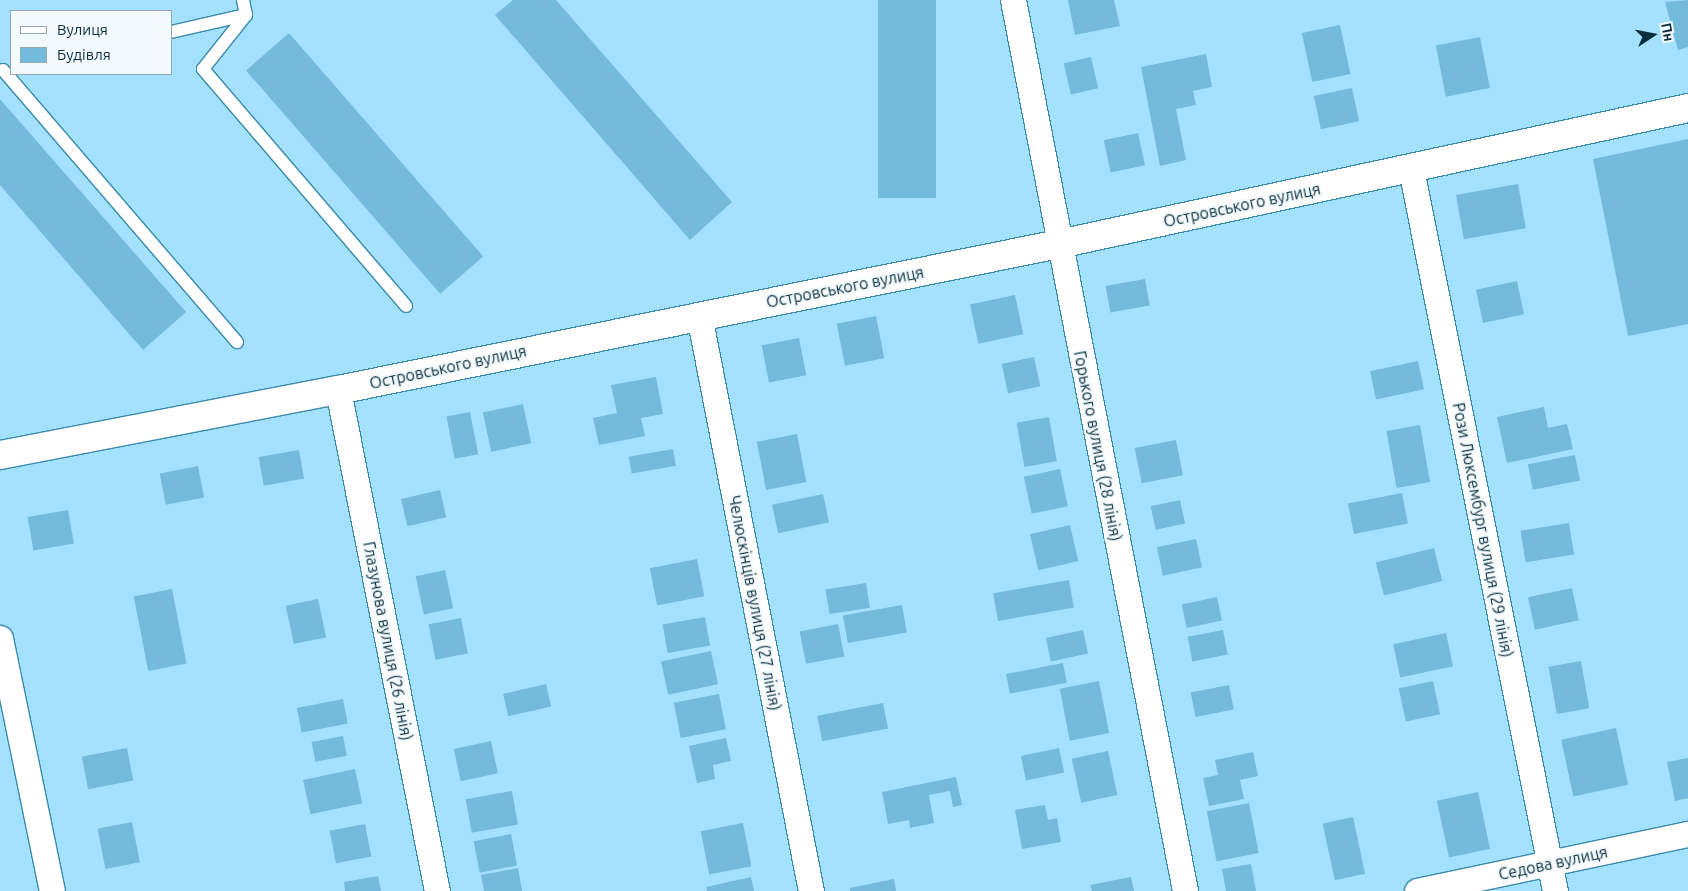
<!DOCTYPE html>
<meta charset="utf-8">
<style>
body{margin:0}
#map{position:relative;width:1688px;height:891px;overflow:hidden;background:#a4e1fe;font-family:Ubuntu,sans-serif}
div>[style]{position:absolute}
.building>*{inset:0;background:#74badb;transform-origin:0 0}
.roads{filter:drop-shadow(1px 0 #3a8aac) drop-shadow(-1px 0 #3a8aac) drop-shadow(0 1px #3a8aac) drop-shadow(0 -1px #3a8aac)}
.lane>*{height:12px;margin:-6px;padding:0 6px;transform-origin:6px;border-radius:6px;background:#fff}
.street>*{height:25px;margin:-12.5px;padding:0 12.5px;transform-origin:12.5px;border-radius:12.5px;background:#fff}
.secondary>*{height:28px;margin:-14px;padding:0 14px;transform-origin:14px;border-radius:14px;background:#fff}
span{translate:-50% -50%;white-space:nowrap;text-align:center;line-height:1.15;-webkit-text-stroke:4.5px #f2fafd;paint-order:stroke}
.street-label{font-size:16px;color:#0b2d3b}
.legend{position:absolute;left:10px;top:10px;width:162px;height:65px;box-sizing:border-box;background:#f2fafd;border:1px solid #96a8af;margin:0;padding:6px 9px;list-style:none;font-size:15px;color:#0b2d3b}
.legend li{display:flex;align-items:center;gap:10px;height:25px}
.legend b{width:25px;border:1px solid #96a8af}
.north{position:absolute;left:1628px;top:10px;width:50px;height:50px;-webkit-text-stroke:4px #f2fafd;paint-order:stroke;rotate:79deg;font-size:14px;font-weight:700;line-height:20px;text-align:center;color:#0b2d3b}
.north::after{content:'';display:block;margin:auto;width:18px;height:22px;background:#0b2d3b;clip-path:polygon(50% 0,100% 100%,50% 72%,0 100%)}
</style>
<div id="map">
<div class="building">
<div style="clip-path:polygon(513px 0,556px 0,732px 202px,690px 240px,495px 15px)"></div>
<div style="left:878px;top:0;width:58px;height:198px"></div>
<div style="clip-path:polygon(1068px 0,1114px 0,1120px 26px,1075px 35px)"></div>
<div style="clip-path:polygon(1688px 0,1688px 47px,1678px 50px,1665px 2px)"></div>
<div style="left:1340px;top:25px;width:50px;height:39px;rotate:78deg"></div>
<div style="left:289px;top:33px;width:296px;height:57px;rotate:49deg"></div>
<div style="left:1480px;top:37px;width:52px;height:45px;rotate:79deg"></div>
<div style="clip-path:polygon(1206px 54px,1212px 87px,1193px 91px,1196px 105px,1176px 109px,1186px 160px,1160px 166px,1141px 67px)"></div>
<div style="left:1091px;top:57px;width:32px;height:28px;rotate:77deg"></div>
<div style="left:1352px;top:88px;width:34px;height:39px;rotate:78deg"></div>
<div style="clip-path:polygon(0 99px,186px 312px,143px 350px,0 185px)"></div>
<div style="left:1138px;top:133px;width:33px;height:35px;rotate:78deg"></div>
<div style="clip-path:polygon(1688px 139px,1688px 324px,1628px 336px,1593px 159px)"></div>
<div style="left:1518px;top:184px;width:45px;height:63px;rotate:80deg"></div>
<div style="left:1145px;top:279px;width:27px;height:40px;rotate:80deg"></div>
<div style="left:1517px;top:281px;width:34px;height:42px;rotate:78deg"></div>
<div style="left:1015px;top:295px;width:40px;height:46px;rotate:78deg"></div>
<div style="left:876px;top:316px;width:43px;height:40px;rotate:79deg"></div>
<div style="left:799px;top:338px;width:38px;height:38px;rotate:79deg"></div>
<div style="left:1034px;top:357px;width:30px;height:33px;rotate:78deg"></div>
<div style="left:1418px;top:361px;width:29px;height:49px;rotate:78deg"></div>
<div style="clip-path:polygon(656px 377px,663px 414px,641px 418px,645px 436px,599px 445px,593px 418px,617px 413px,611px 385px)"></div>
<div style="left:523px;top:404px;width:40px;height:41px;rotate:78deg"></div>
<div style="clip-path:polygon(1544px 407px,1548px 428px,1567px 424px,1573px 449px,1507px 463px,1497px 417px)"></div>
<div style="left:470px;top:412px;width:43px;height:24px;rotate:79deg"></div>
<div style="left:1049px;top:417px;width:45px;height:33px;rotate:80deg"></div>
<div style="left:1420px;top:425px;width:58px;height:34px;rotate:80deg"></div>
<div style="left:797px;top:434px;width:49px;height:41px;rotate:79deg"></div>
<div style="left:1176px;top:440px;width:36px;height:42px;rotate:79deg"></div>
<div style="left:673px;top:449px;width:17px;height:45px;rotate:80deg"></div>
<div style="left:299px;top:450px;width:29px;height:41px;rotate:80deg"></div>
<div style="left:1575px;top:455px;width:26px;height:48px;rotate:79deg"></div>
<div style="left:198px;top:466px;width:32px;height:39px;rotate:79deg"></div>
<div style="left:1060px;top:469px;width:38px;height:37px;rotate:78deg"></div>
<div style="left:440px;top:490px;width:28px;height:40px;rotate:77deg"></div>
<div style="left:1402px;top:493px;width:31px;height:55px;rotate:79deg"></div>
<div style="left:823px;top:494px;width:29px;height:52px;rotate:78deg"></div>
<div style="left:1180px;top:500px;width:24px;height:30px;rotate:78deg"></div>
<div style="left:68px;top:510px;width:34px;height:41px;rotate:80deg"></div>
<div style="left:1569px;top:523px;width:32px;height:49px;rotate:81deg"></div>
<div style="left:1070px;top:525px;width:37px;height:41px;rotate:77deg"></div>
<div style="left:1196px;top:539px;width:29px;height:40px;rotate:78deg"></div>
<div style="left:1434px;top:548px;width:34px;height:60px;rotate:76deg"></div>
<div style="left:697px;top:559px;width:38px;height:48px;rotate:79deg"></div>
<div style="left:445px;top:570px;width:39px;height:30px;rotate:78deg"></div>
<div style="left:1069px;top:580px;width:28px;height:77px;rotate:80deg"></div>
<div style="left:866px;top:583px;width:25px;height:41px;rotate:81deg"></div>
<div style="left:1572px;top:588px;width:33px;height:45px;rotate:78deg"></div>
<div style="left:172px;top:589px;width:76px;height:39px;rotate:79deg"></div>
<div style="left:1217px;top:597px;width:24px;height:36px;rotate:78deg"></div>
<div style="left:318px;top:599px;width:39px;height:33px;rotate:78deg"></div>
<div style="left:902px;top:605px;width:28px;height:60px;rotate:80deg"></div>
<div style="left:705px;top:617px;width:29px;height:43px;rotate:80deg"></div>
<div style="left:461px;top:618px;width:36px;height:33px;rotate:79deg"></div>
<div style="left:838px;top:624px;width:33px;height:39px;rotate:79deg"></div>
<div style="left:1083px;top:630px;width:24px;height:38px;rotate:78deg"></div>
<div style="left:1223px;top:630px;width:25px;height:36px;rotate:79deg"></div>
<div style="left:1446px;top:633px;width:34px;height:54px;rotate:78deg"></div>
<div style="left:711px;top:651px;width:34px;height:51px;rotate:78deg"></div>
<div style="left:1581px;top:661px;width:48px;height:33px;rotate:80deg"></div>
<div style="left:1063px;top:663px;width:20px;height:58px;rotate:79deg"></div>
<div style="left:1099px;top:681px;width:53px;height:40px;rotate:79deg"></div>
<div style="left:1433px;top:681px;width:34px;height:35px;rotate:78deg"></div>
<div style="left:546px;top:684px;width:23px;height:44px;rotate:77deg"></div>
<div style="left:1229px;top:685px;width:25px;height:39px;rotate:79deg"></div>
<div style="left:719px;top:694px;width:36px;height:46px;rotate:79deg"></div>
<div style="left:343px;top:699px;width:25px;height:47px;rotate:79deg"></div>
<div style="left:883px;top:703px;width:26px;height:67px;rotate:79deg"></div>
<div style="left:1616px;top:728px;width:58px;height:56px;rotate:78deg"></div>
<div style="left:343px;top:736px;width:20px;height:32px;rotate:79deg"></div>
<div style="clip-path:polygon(726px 738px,731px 761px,713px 765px,715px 779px,697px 783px,689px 746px)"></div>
<div style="left:491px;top:741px;width:33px;height:38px;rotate:78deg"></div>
<div style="left:127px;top:748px;width:33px;height:46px;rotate:79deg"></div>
<div style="left:1059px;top:748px;width:25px;height:39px;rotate:78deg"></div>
<div style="left:1108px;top:751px;width:45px;height:37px;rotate:78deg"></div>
<div style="clip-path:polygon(1253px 752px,1258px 776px,1240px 780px,1244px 799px,1209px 806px,1203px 778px,1218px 775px,1215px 760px)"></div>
<div style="clip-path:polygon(1688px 758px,1688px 798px,1675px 801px,1667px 762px)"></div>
<div style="left:355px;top:769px;width:35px;height:53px;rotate:78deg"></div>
<div style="clip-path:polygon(956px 777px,962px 805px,953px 807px,950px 791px,929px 795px,934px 823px,910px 828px,909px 820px,888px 824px,882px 792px)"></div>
<div style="left:512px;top:791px;width:34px;height:47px;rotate:80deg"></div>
<div style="left:1478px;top:792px;width:58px;height:42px;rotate:78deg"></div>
<div style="left:1249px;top:803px;width:51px;height:43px;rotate:79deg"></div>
<div style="clip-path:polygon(1045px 805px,1048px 820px,1057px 818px,1061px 842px,1022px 849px,1015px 810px)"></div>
<div style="left:1353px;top:817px;width:58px;height:31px;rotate:78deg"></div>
<div style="left:132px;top:822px;width:41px;height:35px;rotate:79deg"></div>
<div style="left:743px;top:823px;width:44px;height:43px;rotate:79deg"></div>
<div style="left:365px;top:824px;width:33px;height:36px;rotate:79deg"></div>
<div style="left:511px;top:834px;width:32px;height:38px;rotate:79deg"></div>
<div style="clip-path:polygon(1251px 864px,1256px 891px,1226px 891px,1222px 869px)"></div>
<div style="clip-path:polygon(518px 868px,522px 891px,484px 891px,481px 875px)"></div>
<div style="clip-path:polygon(378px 876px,381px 891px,345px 891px,344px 882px)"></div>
<div style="clip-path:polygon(751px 877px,754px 891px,707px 891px,706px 887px)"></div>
<div style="clip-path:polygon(1131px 877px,1134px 891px,1092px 891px,1090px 885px)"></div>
<div style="clip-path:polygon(894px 879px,896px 891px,850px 891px,850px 888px)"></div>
</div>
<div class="roads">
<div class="lane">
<div style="left:243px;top:0;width:15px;rotate:79deg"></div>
<div style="left:246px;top:15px;width:69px;rotate:128.5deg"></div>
<div style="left:203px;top:69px;width:312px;rotate:49.4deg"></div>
<div style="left:171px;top:32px;width:77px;rotate:-12.8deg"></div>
<div style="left:3px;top:70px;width:359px;rotate:49.3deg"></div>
</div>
<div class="street">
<div style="left:1013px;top:0;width:907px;rotate:79.07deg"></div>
<div style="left:1411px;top:169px;width:736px;rotate:78.72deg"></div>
<div style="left:699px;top:315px;width:587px;rotate:79deg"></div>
<div style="left:338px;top:390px;width:511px;rotate:78.82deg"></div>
<div style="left:0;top:638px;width:258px;rotate:78.4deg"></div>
<div style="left:1417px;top:891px;width:277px;rotate:-11.9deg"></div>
</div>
<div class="secondary">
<div style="left:0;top:455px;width:344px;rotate:-10.9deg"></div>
<div style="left:338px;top:390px;width:736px;rotate:-11.45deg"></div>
<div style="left:1059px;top:244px;width:644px;rotate:-12.2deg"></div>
</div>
</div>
<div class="street-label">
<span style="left:1242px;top:205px;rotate:-12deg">Островського вулиця</span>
<span style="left:845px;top:287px;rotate:-11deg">Островського вулиця</span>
<span style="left:448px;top:367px;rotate:-12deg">Островського вулиця</span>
<span style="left:1098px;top:446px;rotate:79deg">Горького вулиця (28 лiнiя)</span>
<span style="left:1483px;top:530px;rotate:79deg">Рози Люксембург вулиця (29 лiнiя)</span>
<span style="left:755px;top:603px;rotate:79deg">Челюскінців вулиця (27 лiнiя)</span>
<span style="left:388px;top:641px;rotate:79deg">Глазунова вулиця (26 лiнiя)</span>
<span style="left:1553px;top:863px;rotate:-12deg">Седова вулиця</span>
</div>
<ul class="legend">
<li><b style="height:6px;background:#fff"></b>Вулиця</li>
<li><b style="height:14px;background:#74badb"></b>Будівля</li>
</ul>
<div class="north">Пн</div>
</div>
